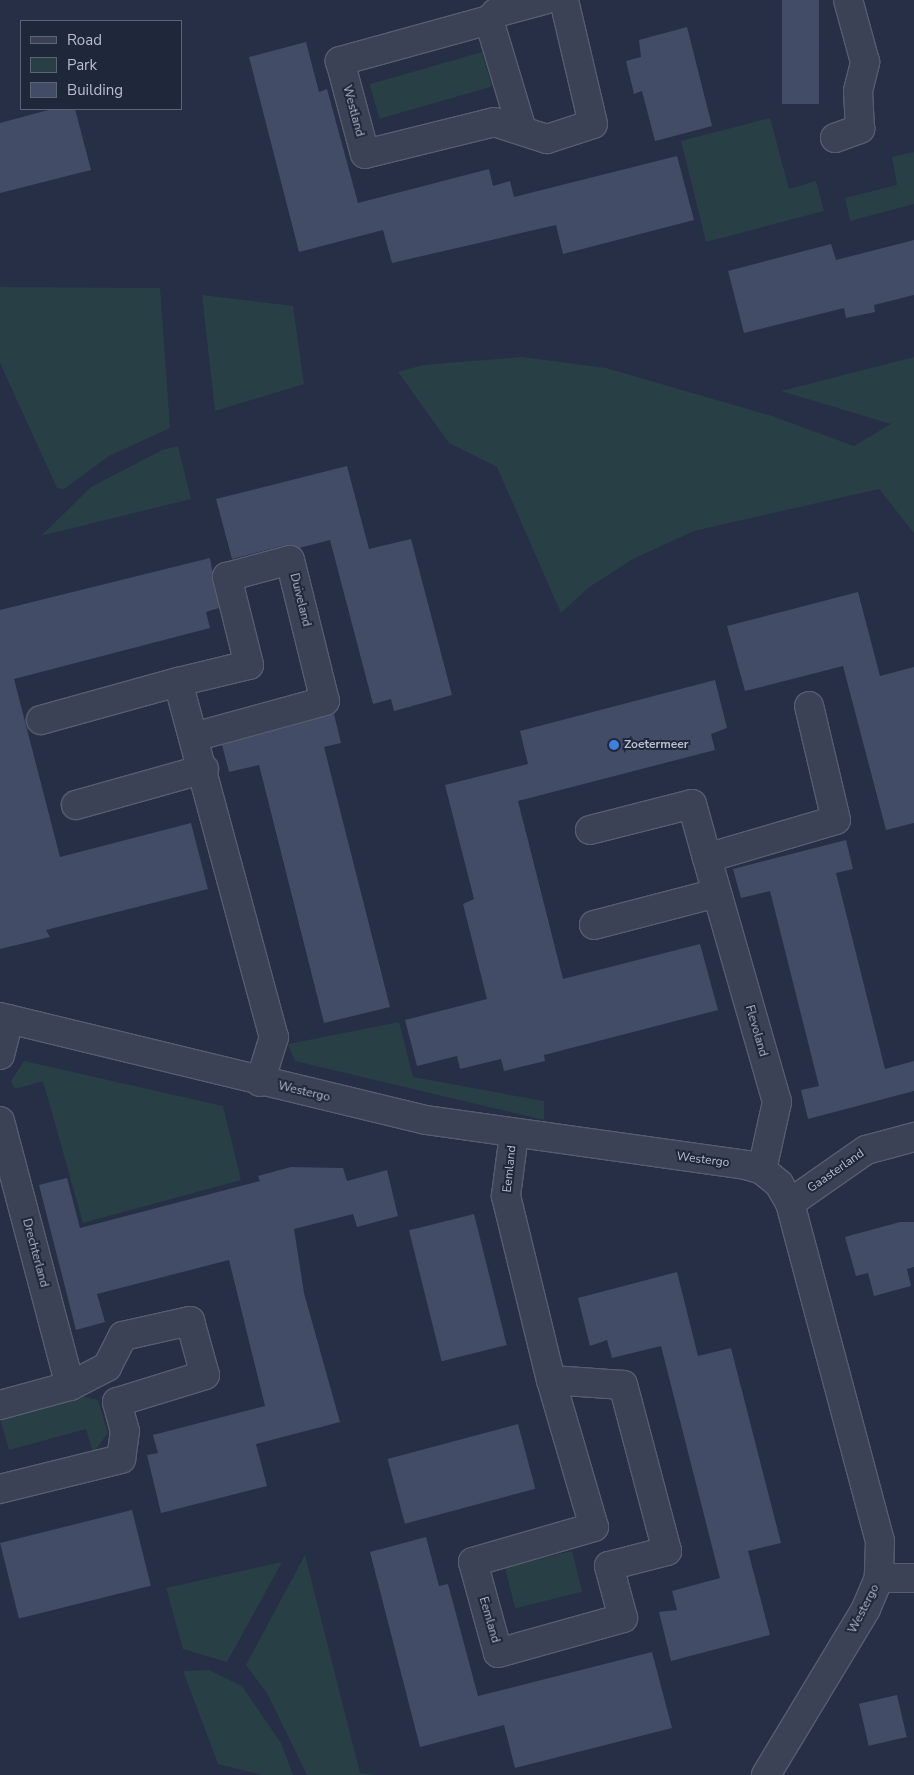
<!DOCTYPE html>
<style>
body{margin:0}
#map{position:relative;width:914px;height:1775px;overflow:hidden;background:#262f45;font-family:"Nunito Sans",sans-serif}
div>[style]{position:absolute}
.green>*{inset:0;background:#283f46;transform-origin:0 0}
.building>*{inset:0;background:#424c66;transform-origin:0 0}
.roads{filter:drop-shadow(1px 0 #565d6f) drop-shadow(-1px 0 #565d6f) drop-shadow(0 1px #565d6f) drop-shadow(0 -1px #565d6f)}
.minor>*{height:28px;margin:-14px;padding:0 14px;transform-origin:14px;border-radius:14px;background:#3b4255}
.dots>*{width:14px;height:14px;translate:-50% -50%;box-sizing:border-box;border:2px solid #1f273a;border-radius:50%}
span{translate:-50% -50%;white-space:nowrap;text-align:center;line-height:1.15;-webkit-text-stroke:4px #1f273a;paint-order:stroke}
.street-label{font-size:12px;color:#b8bece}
.poi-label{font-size:12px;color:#b8bece;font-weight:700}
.left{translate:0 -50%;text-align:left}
.legend{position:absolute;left:20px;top:20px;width:162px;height:90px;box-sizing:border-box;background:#1f273a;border:1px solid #5c6375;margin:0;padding:6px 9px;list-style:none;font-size:15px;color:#b8bece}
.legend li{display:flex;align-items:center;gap:10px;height:25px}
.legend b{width:25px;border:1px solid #5c6375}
</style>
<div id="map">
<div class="green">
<div style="left:482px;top:52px;width:36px;height:117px;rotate:74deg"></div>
<div style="clip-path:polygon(770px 118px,789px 189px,816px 181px,824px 211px,706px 242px,681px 141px)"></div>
<div style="clip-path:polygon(914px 152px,914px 204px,850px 221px,845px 198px,897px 185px,892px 157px)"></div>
<div style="clip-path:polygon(0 287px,160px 288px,170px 428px,109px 456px,64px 489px,57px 488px,0 363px)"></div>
<div style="clip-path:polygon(202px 295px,293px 306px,304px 384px,215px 411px)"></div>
<div style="clip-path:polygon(522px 357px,606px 368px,772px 416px,854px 446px,891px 424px,781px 391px,914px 357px,914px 533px,879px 489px,694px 531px,633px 559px,588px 588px,561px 613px,497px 467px,449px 443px,398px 372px,423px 365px)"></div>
<div style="clip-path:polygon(178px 446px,191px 499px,41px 536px,91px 487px,162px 450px)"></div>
<div style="clip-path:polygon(399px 1022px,413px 1077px,544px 1101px,544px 1120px,295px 1061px,288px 1044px)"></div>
<div style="clip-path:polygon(24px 1061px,223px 1106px,241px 1180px,83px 1223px,43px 1081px,15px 1089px,11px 1081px)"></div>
<div style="clip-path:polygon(80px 1396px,98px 1400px,108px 1433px,93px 1453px,86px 1429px,9px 1450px,0 1419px)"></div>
<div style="left:572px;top:1551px;width:42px;height:69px;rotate:76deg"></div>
<div style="clip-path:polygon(305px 1555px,360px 1773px,377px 1775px,307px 1775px,267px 1693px,246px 1665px)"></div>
<div style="clip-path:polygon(282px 1562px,227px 1662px,183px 1649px,166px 1588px)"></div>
<div style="clip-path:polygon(209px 1670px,242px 1686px,281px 1743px,293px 1775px,262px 1775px,218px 1764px,183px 1671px)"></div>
</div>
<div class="building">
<div style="left:782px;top:0;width:37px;height:104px"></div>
<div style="clip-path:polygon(687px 27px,712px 126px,655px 141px,642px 91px,634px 94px,626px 61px,641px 57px,639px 40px)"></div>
<div style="clip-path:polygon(306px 42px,319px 92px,327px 89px,358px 203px,489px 169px,493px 186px,510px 181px,514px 197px,677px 156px,694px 220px,563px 254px,556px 225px,392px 263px,383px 230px,299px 252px,249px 57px)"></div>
<div style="clip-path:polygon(52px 109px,75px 109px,91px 170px,0 193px,0 123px)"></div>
<div style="clip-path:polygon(914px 240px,914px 295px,874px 305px,875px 312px,846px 318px,844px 308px,744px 333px,728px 271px,831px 244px,836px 260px)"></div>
<div style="clip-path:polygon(347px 466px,369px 549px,411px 539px,452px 695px,394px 711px,391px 699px,373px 704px,330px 540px,299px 548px,286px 545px,232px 559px,216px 499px)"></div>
<div style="clip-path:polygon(210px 558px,219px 608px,206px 612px,210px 628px,14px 679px,60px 857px,191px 823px,208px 889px,46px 930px,50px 937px,0 949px,0 610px)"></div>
<div style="clip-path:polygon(858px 592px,880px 676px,914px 667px,914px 823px,886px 830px,843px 666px,745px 691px,727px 626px)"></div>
<div style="clip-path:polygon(715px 680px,727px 728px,711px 734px,715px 750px,518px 801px,563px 979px,700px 944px,718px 1010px,544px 1055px,545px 1061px,504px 1071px,501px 1059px,460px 1069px,457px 1056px,417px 1066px,405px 1020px,487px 999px,463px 904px,474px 899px,445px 785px,528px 764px,520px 731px)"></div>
<div style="clip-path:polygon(334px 714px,341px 743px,324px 747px,390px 1007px,324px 1023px,259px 765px,229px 772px,222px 745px)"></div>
<div style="clip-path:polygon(846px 840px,853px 869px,836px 873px,885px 1069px,914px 1061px,914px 1091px,808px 1119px,801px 1090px,819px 1086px,770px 891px,741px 898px,733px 869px)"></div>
<div style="clip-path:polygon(291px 1167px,343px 1168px,347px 1181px,387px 1170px,398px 1216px,357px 1227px,353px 1214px,294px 1229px,304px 1293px,340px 1422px,256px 1444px,267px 1486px,161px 1513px,147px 1455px,158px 1453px,153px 1435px,265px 1406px,229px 1260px,97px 1294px,105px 1322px,76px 1330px,39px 1185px,67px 1178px,80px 1228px,260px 1181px,258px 1176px)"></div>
<div style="left:474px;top:1214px;width:135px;height:67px;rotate:76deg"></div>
<div style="clip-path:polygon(900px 1222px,914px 1222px,914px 1267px,907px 1269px,911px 1286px,874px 1296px,868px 1273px,856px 1276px,845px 1237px)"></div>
<div style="clip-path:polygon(677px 1272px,698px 1356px,731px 1348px,781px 1543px,748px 1551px,770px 1635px,671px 1661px,659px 1612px,677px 1610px,672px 1591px,720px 1578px,661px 1346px,612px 1358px,607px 1340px,590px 1346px,578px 1298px)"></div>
<div style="left:518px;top:1424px;width:67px;height:135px;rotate:75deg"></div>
<div style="left:132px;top:1510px;width:78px;height:136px;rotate:76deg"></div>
<div style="clip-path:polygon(426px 1537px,439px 1586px,448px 1584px,478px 1696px,652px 1652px,672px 1728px,515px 1768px,504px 1725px,420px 1747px,370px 1552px)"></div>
<div style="left:897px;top:1695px;width:43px;height:39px;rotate:77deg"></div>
</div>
<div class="roads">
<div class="minor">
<div style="left:544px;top:0;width:50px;rotate:164.8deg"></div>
<div style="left:496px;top:13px;width:10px;rotate:135deg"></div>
<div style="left:489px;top:20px;width:155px;rotate:164.6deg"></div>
<div style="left:340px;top:61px;width:96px;rotate:75deg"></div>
<div style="left:365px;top:154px;width:133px;rotate:-13.9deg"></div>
<div style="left:494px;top:122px;width:56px;rotate:17.8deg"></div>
<div style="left:547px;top:139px;width:48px;rotate:-18.1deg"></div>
<div style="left:593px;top:124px;width:127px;rotate:-103.2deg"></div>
<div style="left:489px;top:20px;width:112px;rotate:73.3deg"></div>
<div style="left:835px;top:138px;width:27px;rotate:-20deg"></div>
<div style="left:860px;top:129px;width:38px;rotate:-93deg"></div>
<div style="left:858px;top:91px;width:30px;rotate:-76deg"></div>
<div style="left:865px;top:62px;width:64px;rotate:-105.3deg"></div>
<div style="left:178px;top:682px;width:73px;rotate:-13.5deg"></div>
<div style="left:249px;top:665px;width:91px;rotate:-104deg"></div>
<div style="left:227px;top:577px;width:65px;rotate:-15.1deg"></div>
<div style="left:290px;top:560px;width:145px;rotate:76.1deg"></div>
<div style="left:325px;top:701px;width:136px;rotate:164.6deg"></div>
<div style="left:41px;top:720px;width:142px;rotate:-15.5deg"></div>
<div style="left:178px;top:682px;width:368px;rotate:74.9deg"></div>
<div style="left:274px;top:1037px;width:47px;rotate:107.3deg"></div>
<div style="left:76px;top:805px;width:133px;rotate:-15.7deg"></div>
<div style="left:590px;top:830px;width:105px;rotate:-14.3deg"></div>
<div style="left:692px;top:804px;width:56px;rotate:74.5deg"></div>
<div style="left:594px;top:925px;width:127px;rotate:-14.6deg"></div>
<div style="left:0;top:1017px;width:438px;rotate:13.6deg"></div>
<div style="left:426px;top:1120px;width:323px;rotate:8deg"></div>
<div style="left:746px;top:1165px;width:17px;rotate:17deg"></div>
<div style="left:762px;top:1170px;width:22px;rotate:39deg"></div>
<div style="left:779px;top:1184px;width:22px;rotate:60deg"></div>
<div style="left:790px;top:1203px;width:350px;rotate:75.1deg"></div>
<div style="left:880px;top:1541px;width:37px;rotate:92deg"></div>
<div style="left:879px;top:1578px;width:34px;rotate:113deg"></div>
<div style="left:866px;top:1609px;width:194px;rotate:121.1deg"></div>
<div style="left:0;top:1055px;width:37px;rotate:-76deg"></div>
<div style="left:0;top:1121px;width:274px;rotate:75.2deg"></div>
<div style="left:514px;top:1134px;width:63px;rotate:97.4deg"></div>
<div style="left:506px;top:1196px;width:189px;rotate:76.3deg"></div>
<div style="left:551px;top:1380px;width:153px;rotate:73.7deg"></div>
<div style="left:594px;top:1527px;width:126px;rotate:163.9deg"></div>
<div style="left:473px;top:1562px;width:94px;rotate:74.6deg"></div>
<div style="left:498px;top:1653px;width:130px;rotate:-15.6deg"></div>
<div style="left:623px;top:1618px;width:54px;rotate:-105.1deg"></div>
<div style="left:609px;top:1566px;width:60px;rotate:-14.5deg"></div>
<div style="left:667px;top:1551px;width:172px;rotate:-104.8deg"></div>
<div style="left:623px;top:1385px;width:72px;rotate:-176deg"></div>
<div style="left:762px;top:1170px;width:70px;rotate:-77.6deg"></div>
<div style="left:777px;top:1102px;width:254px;rotate:-106deg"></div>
<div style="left:707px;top:858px;width:134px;rotate:-16.4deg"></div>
<div style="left:836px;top:820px;width:117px;rotate:-103.3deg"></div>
<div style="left:790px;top:1203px;width:93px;rotate:-34.9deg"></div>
<div style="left:866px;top:1150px;width:50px;rotate:-15.2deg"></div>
<div style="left:0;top:1405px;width:73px;rotate:-15.2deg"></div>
<div style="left:70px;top:1386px;width:42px;rotate:-27.2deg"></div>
<div style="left:107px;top:1367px;width:35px;rotate:-63deg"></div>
<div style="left:123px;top:1336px;width:69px;rotate:-12.6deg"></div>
<div style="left:190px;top:1321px;width:56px;rotate:74.5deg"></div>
<div style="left:205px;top:1375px;width:92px;rotate:162.9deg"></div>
<div style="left:117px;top:1402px;width:30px;rotate:75deg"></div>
<div style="left:125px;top:1431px;width:28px;rotate:98deg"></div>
<div style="left:121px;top:1459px;width:125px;rotate:166.1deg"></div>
<div style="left:879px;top:1578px;width:35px"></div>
</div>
</div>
<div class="dots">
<div style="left:614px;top:745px;background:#3f7fe0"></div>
</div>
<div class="street-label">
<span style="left:353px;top:111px;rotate:75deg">Westland</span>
<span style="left:300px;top:600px;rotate:76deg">Duiveland</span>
<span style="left:756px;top:1031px;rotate:74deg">Flevoland</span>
<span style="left:304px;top:1092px;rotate:13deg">Westergo</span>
<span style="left:703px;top:1160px;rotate:7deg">Westergo</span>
<span style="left:510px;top:1169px;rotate:-84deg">Eemland</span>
<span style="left:836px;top:1171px;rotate:-35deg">Gaasterland</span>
<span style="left:35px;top:1253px;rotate:75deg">Drechterland</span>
<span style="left:864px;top:1609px;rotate:-63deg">Westergo</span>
<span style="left:489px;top:1620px;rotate:74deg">Eemland</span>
</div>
<div class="poi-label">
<span class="left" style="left:624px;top:745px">Zoetermeer</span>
</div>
<ul class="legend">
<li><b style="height:6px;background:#3b4255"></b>Road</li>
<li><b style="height:14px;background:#283f46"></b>Park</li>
<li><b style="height:14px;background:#424c66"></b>Building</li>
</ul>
</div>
